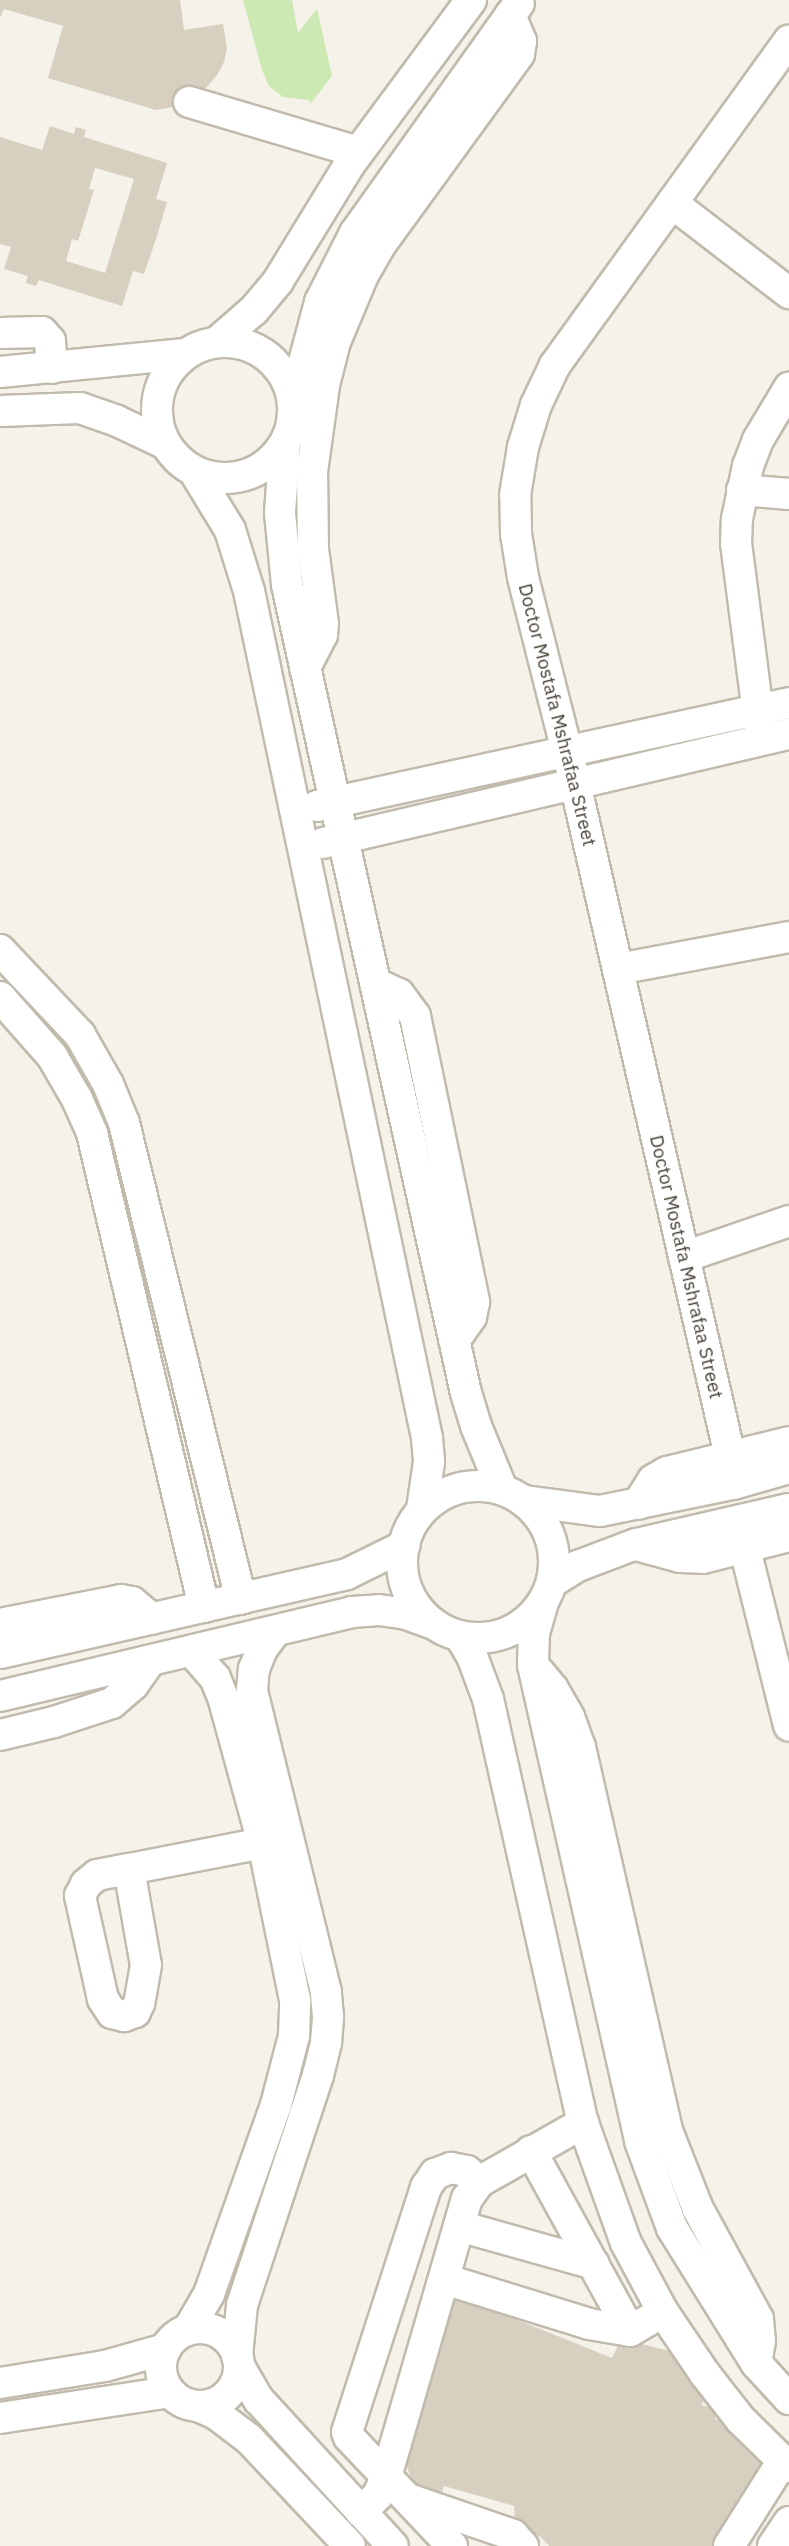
<!DOCTYPE html>
<style>
body{margin:0}
#map{position:relative;width:789px;height:2546px;overflow:hidden;background:#f5f2ea;font-family:"IBM Plex Sans",sans-serif}
div>[style]{position:absolute}
.green>*{inset:0;background:#cce9b3}
.building>*{inset:0;background:#d7cfbf}
.roads{filter:drop-shadow(2px 0 #c0bbac) drop-shadow(-2px 0 #c0bbac) drop-shadow(0 2px #c0bbac) drop-shadow(0 -2px #c0bbac)}
.minor>*{height:30px;margin:-15px;padding:0 15px;transform-origin:15px;border-radius:15px;background:#fff}
.minor>.ring{margin:-15px;padding:0;box-sizing:content-box;background:none;border:30px solid #fff;border-radius:50%}
span{translate:-50% -50%;white-space:nowrap;text-align:center;line-height:1.15;-webkit-text-stroke:7px #fff;paint-order:stroke}
.street-label{font-size:19px;color:#494338}
</style>
<div id="map">
<div class="green">
<div style="clip-path:polygon(243px 0,292px 0,298px 33px,317px 9px,332px 76px,311px 103px,309px 100px,283px 97px,269px 86px,262px 70px)"></div>
</div>
<div class="building">
<div style="clip-path:polygon(0 0,180px 0,184px 30px,223px 24px,227px 48px,224px 62px,217px 75px,200px 95px,179px 106px,156px 110px,48px 78px,63px 26px,4px 9px,0 18px)"></div>
<div style="clip-path:polygon(evenodd,50px 126px,74px 134px,76px 127px,86px 130px,84px 137px,167px 163px,156px 199px,167px 202px,156px 239px,144px 274px,133px 271px,122px 306px,39px 280px,36px 286px,26px 283px,28px 276px,4px 269px,11px 247px,0 244px,0 137px,42px 150px,50px 126px,95px 168px,134px 179px,105px 273px,66px 261px,72px 239px,78px 241px,94px 190px,89px 189px,95px 168px)"></div>
<div style="clip-path:polygon(454px 2282px,478px 2304px,612px 2358px,621px 2339px,678px 2353px,707px 2396px,701px 2405px,718px 2409px,715px 2419px,731px 2424px,769px 2454px,720px 2546px,549px 2546px,541px 2537px,515px 2526px,514px 2506px,444px 2486px,439px 2500px,414px 2485px,405px 2462px)"></div>
</div>
<div class="roads">
<div class="minor">
<div style="left:189px;top:102px;width:176px;rotate:16.5deg"></div>
<div style="left:672px;top:203px;width:148px;rotate:37.6deg"></div>
<div style="left:0;top:333px;width:42px;rotate:-1.4deg"></div>
<div style="left:42px;top:332px;width:12px;rotate:48deg"></div>
<div style="left:50px;top:341px;width:27px;rotate:86deg"></div>
<div class="ring" style="left:157px;top:342px;width:106px;height:106px"></div>
<div style="left:217px;top:342px;width:49px;rotate:-40.9deg"></div>
<div style="left:254px;top:310px;width:38px;rotate:-50deg"></div>
<div style="left:278px;top:281px;width:136px;rotate:-58.5deg"></div>
<div style="left:349px;top:165px;width:205px;rotate:-53.5deg"></div>
<div style="left:0;top:372px;width:186px;rotate:-5.6deg"></div>
<div style="left:293px;top:403px;width:105px;rotate:-75deg"></div>
<div style="left:320px;top:302px;width:77px;rotate:-63.1deg"></div>
<div style="left:355px;top:233px;width:282px;rotate:-54.5deg"></div>
<div style="left:0;top:411px;width:80px;rotate:-2.1deg"></div>
<div style="left:80px;top:408px;width:39px;rotate:19deg"></div>
<div style="left:117px;top:421px;width:52px;rotate:25.1deg"></div>
<div style="left:285px;top:443px;width:70px;rotate:94.1deg"></div>
<div style="left:280px;top:513px;width:72px;rotate:84.4deg"></div>
<div style="left:287px;top:585px;width:828px;rotate:77.51deg"></div>
<div style="left:466px;top:1393px;width:34px;rotate:73deg"></div>
<div style="left:476px;top:1426px;width:68px;rotate:67.6deg"></div>
<div style="left:194px;top:471px;width:69px;rotate:58.6deg"></div>
<div style="left:230px;top:530px;width:64px;rotate:72.7deg"></div>
<div style="left:249px;top:591px;width:866px;rotate:78.13deg"></div>
<div style="left:427px;top:1438px;width:24px;rotate:85deg"></div>
<div style="left:429px;top:1462px;width:48px;rotate:98.5deg"></div>
<div style="left:742px;top:490px;width:47px;rotate:4.9deg"></div>
<div style="left:305px;top:668px;width:37px;rotate:-63deg"></div>
<div style="left:322px;top:635px;width:11px;rotate:-85deg"></div>
<div style="left:323px;top:624px;width:76px;rotate:-97.6deg"></div>
<div style="left:313px;top:549px;width:77px;rotate:-90.7deg"></div>
<div style="left:312px;top:472px;width:88px;rotate:-82.1deg"></div>
<div style="left:324px;top:385px;width:44px;rotate:-75.7deg"></div>
<div style="left:335px;top:342px;width:73px;rotate:-67.3deg"></div>
<div style="left:363px;top:275px;width:36px;rotate:-60deg"></div>
<div style="left:381px;top:244px;width:235px;rotate:-54deg"></div>
<div style="left:519px;top:54px;width:13px;rotate:-81deg"></div>
<div style="left:521px;top:41px;width:28px;rotate:-113deg"></div>
<div style="left:760px;top:728px;width:186px;rotate:-97.4deg"></div>
<div style="left:736px;top:544px;width:25px;rotate:-88deg"></div>
<div style="left:737px;top:519px;width:54px;rotate:-78.3deg"></div>
<div style="left:748px;top:466px;width:28px;rotate:-69deg"></div>
<div style="left:758px;top:440px;width:61px;rotate:-59.2deg"></div>
<div style="left:317px;top:806px;width:483px;rotate:-12.3deg"></div>
<div style="left:323px;top:843px;width:479px;rotate:-13.2deg"></div>
<div style="left:0;top:950px;width:117px;rotate:46.7deg"></div>
<div style="left:80px;top:1035px;width:56px;rotate:60.3deg"></div>
<div style="left:108px;top:1084px;width:42px;rotate:67.7deg"></div>
<div style="left:124px;top:1123px;width:490px;rotate:76.2deg"></div>
<div style="left:618px;top:969px;width:174px;rotate:-10.6deg"></div>
<div style="left:375px;top:983px;width:26px;rotate:25deg"></div>
<div style="left:399px;top:994px;width:27px;rotate:54deg"></div>
<div style="left:415px;top:1016px;width:292px;rotate:78.3deg"></div>
<div style="left:474px;top:1302px;width:15px;rotate:101deg"></div>
<div style="left:471px;top:1317px;width:29px;rotate:125deg"></div>
<div style="left:0;top:997px;width:79px;rotate:48.6deg"></div>
<div style="left:52px;top:1056px;width:50px;rotate:59.8deg"></div>
<div style="left:77px;top:1099px;width:37px;rotate:66deg"></div>
<div style="left:92px;top:1133px;width:487px;rotate:76.7deg"></div>
<div style="left:684px;top:1257px;width:111px;rotate:-18.9deg"></div>
<div style="left:730px;top:1456px;width:691px;rotate:-102.97deg"></div>
<div style="left:575px;top:783px;width:212px;rotate:-104.2deg"></div>
<div style="left:523px;top:577px;width:44px;rotate:-99.2deg"></div>
<div style="left:516px;top:534px;width:39px;rotate:-91deg"></div>
<div style="left:515px;top:495px;width:49px;rotate:-80.5deg"></div>
<div style="left:523px;top:447px;width:44px;rotate:-72.8deg"></div>
<div style="left:536px;top:405px;width:44px;rotate:-64.6deg"></div>
<div style="left:555px;top:365px;width:400px;rotate:-54.2deg"></div>
<div class="ring" style="left:402px;top:1486px;width:122px;height:122px"></div>
<div style="left:525px;top:1501px;width:76px;rotate:7.6deg"></div>
<div style="left:600px;top:1511px;width:136px;rotate:-11.5deg"></div>
<div style="left:733px;top:1484px;width:58px;rotate:-15.9deg"></div>
<div style="left:638px;top:1504px;width:28px;rotate:-58deg"></div>
<div style="left:653px;top:1480px;width:16px;rotate:-30deg"></div>
<div style="left:667px;top:1472px;width:126px;rotate:-13.8deg"></div>
<div style="left:640px;top:1546px;width:41px;rotate:15.4deg"></div>
<div style="left:680px;top:1557px;width:23px;rotate:2deg"></div>
<div style="left:703px;top:1558px;width:89px;rotate:-14.3deg"></div>
<div style="left:745px;top:1549px;width:182px;rotate:76deg"></div>
<div style="left:552px;top:1582px;width:31px;rotate:-32deg"></div>
<div style="left:578px;top:1566px;width:62px;rotate:-20.8deg"></div>
<div style="left:636px;top:1544px;width:157px;rotate:-12.9deg"></div>
<div style="left:543px;top:1602px;width:32px;rotate:106deg"></div>
<div style="left:534px;top:1633px;width:32px;rotate:92deg"></div>
<div style="left:533px;top:1665px;width:488px;rotate:77.3deg"></div>
<div style="left:640px;top:2141px;width:93px;rotate:69.8deg"></div>
<div style="left:672px;top:2228px;width:159px;rotate:58.1deg"></div>
<div style="left:756px;top:2363px;width:49px;rotate:47.5deg"></div>
<div style="left:0;top:1624px;width:123px;rotate:-11.2deg"></div>
<div style="left:121px;top:1600px;width:11px;rotate:10deg"></div>
<div style="left:132px;top:1602px;width:26px;rotate:40deg"></div>
<div style="left:460px;top:1636px;width:23px;rotate:59deg"></div>
<div style="left:472px;top:1656px;width:46px;rotate:69.6deg"></div>
<div style="left:488px;top:1699px;width:435px;rotate:77.4deg"></div>
<div style="left:583px;top:2123px;width:127px;rotate:70.3deg"></div>
<div style="left:626px;top:2243px;width:78px;rotate:61.8deg"></div>
<div style="left:663px;top:2312px;width:75px;rotate:55.9deg"></div>
<div style="left:705px;top:2374px;width:58px;rotate:52deg"></div>
<div style="left:741px;top:2420px;width:67px;rotate:44.4deg"></div>
<div style="left:0;top:1653px;width:356px;rotate:-12.8deg"></div>
<div style="left:347px;top:1574px;width:64px;rotate:-26.2deg"></div>
<div style="left:538px;top:1671px;width:23px;rotate:50deg"></div>
<div style="left:553px;top:1689px;width:32px;rotate:60deg"></div>
<div style="left:569px;top:1717px;width:32px;rotate:70deg"></div>
<div style="left:580px;top:1747px;width:396px;rotate:77.2deg"></div>
<div style="left:668px;top:2133px;width:82px;rotate:68.5deg"></div>
<div style="left:698px;top:2209px;width:125px;rotate:61.4deg"></div>
<div style="left:758px;top:2319px;width:22px;rotate:85deg"></div>
<div style="left:760px;top:2341px;width:22px;rotate:100deg"></div>
<div style="left:0;top:1696px;width:362px;rotate:-13.4deg"></div>
<div style="left:352px;top:1612px;width:27px;rotate:-4deg"></div>
<div style="left:379px;top:1610px;width:27px;rotate:8deg"></div>
<div style="left:406px;top:1614px;width:27px;rotate:20deg"></div>
<div style="left:0;top:1735px;width:56px;rotate:-13.5deg"></div>
<div style="left:54px;top:1722px;width:61px;rotate:-18.1deg"></div>
<div style="left:112px;top:1703px;width:28px;rotate:-41deg"></div>
<div style="left:133px;top:1685px;width:28px;rotate:-55deg"></div>
<div style="left:129px;top:1869px;width:97px;rotate:80deg"></div>
<div style="left:146px;top:1965px;width:39px;rotate:100deg"></div>
<div style="left:139px;top:2003px;width:10px;rotate:114deg"></div>
<div style="left:135px;top:2012px;width:12px;rotate:160deg"></div>
<div style="left:124px;top:2016px;width:12px;rotate:-166deg"></div>
<div style="left:112px;top:2013px;width:17px;rotate:-123deg"></div>
<div style="left:103px;top:1999px;width:106px;rotate:-102.6deg"></div>
<div style="left:80px;top:1896px;width:13px;rotate:-63deg"></div>
<div style="left:86px;top:1884px;width:14px;rotate:-39deg"></div>
<div style="left:97px;top:1875px;width:33px;rotate:-11deg"></div>
<div style="left:129px;top:1869px;width:136px;rotate:-11deg"></div>
<div style="left:531px;top:2151px;width:205px;rotate:61.2deg"></div>
<div style="left:630px;top:2331px;width:38px;rotate:-30deg"></div>
<div style="left:459px;top:2226px;width:140px;rotate:15.7deg"></div>
<div style="left:444px;top:2279px;width:152px;rotate:17.2deg"></div>
<div style="left:589px;top:2324px;width:42px;rotate:9.7deg"></div>
<div class="ring" style="left:161px;top:2328px;width:48px;height:48px"></div>
<div style="left:188px;top:2330px;width:42px;rotate:-59.7deg"></div>
<div style="left:209px;top:2294px;width:201px;rotate:-70.5deg"></div>
<div style="left:276px;top:2105px;width:71px;rotate:-75.4deg"></div>
<div style="left:294px;top:2036px;width:36px;rotate:-88deg"></div>
<div style="left:295px;top:2000px;width:160px;rotate:-101.5deg"></div>
<div style="left:263px;top:1843px;width:148px;rotate:-105.3deg"></div>
<div style="left:224px;top:1700px;width:24px;rotate:-112deg"></div>
<div style="left:215px;top:1678px;width:35px;rotate:-131deg"></div>
<div style="left:237px;top:2356px;width:51px;rotate:-84.4deg"></div>
<div style="left:242px;top:2305px;width:242px;rotate:-71.7deg"></div>
<div style="left:318px;top:2075px;width:34px;rotate:-76deg"></div>
<div style="left:326px;top:2042px;width:25px;rotate:-85deg"></div>
<div style="left:328px;top:2017px;width:25px;rotate:-95deg"></div>
<div style="left:326px;top:1992px;width:311px;rotate:-103.8deg"></div>
<div style="left:252px;top:1690px;width:21px;rotate:-85deg"></div>
<div style="left:254px;top:1669px;width:22px;rotate:-68deg"></div>
<div style="left:262px;top:1649px;width:20px;rotate:-53deg"></div>
<div style="left:239px;top:2366px;width:39px;rotate:60deg"></div>
<div style="left:259px;top:2400px;width:198px;rotate:47.5deg"></div>
<div style="left:0;top:2383px;width:106px;rotate:-9.2deg"></div>
<div style="left:105px;top:2366px;width:63px;rotate:-15.6deg"></div>
<div style="left:198px;top:2406px;width:20px;rotate:24deg"></div>
<div style="left:216px;top:2414px;width:41px;rotate:37.1deg"></div>
<div style="left:249px;top:2439px;width:147px;rotate:46.7deg"></div>
<div style="left:0;top:2418px;width:171px;rotate:-8.7deg"></div>
<div style="left:411px;top:2500px;width:108px;rotate:18.9deg"></div>
<div style="left:513px;top:2535px;width:15px;rotate:48deg"></div>
<div style="left:361px;top:2512px;width:24px;rotate:-45deg"></div>
<div style="left:378px;top:2495px;width:20px;rotate:-66deg"></div>
<div style="left:386px;top:2477px;width:290px;rotate:-73.8deg"></div>
<div style="left:467px;top:2199px;width:21px;rotate:-55deg"></div>
<div style="left:479px;top:2182px;width:120px;rotate:-29.6deg"></div>
<div style="left:452px;top:2546px;width:150px;rotate:-133.4deg"></div>
<div style="left:349px;top:2437px;width:5px;rotate:-112deg"></div>
<div style="left:347px;top:2432px;width:257px;rotate:-72.1deg"></div>
<div style="left:426px;top:2187px;width:16px;rotate:-55deg"></div>
<div style="left:435px;top:2174px;width:17px;rotate:-21deg"></div>
<div style="left:451px;top:2168px;width:16px;rotate:11deg"></div>
<div style="left:467px;top:2171px;width:16px;rotate:43deg"></div>
<div style="left:729px;top:2546px;width:99px;rotate:-57.8deg"></div>
<div style="left:773px;top:2546px;width:29px;rotate:-56deg"></div>
</div>
</div>
<div class="street-label">
<span style="left:557px;top:715px;rotate:76deg">Doctor Mostafa Mshrafaa Street</span>
<span style="left:686px;top:1267px;rotate:77deg">Doctor Mostafa Mshrafaa Street</span>
</div>
</div>
